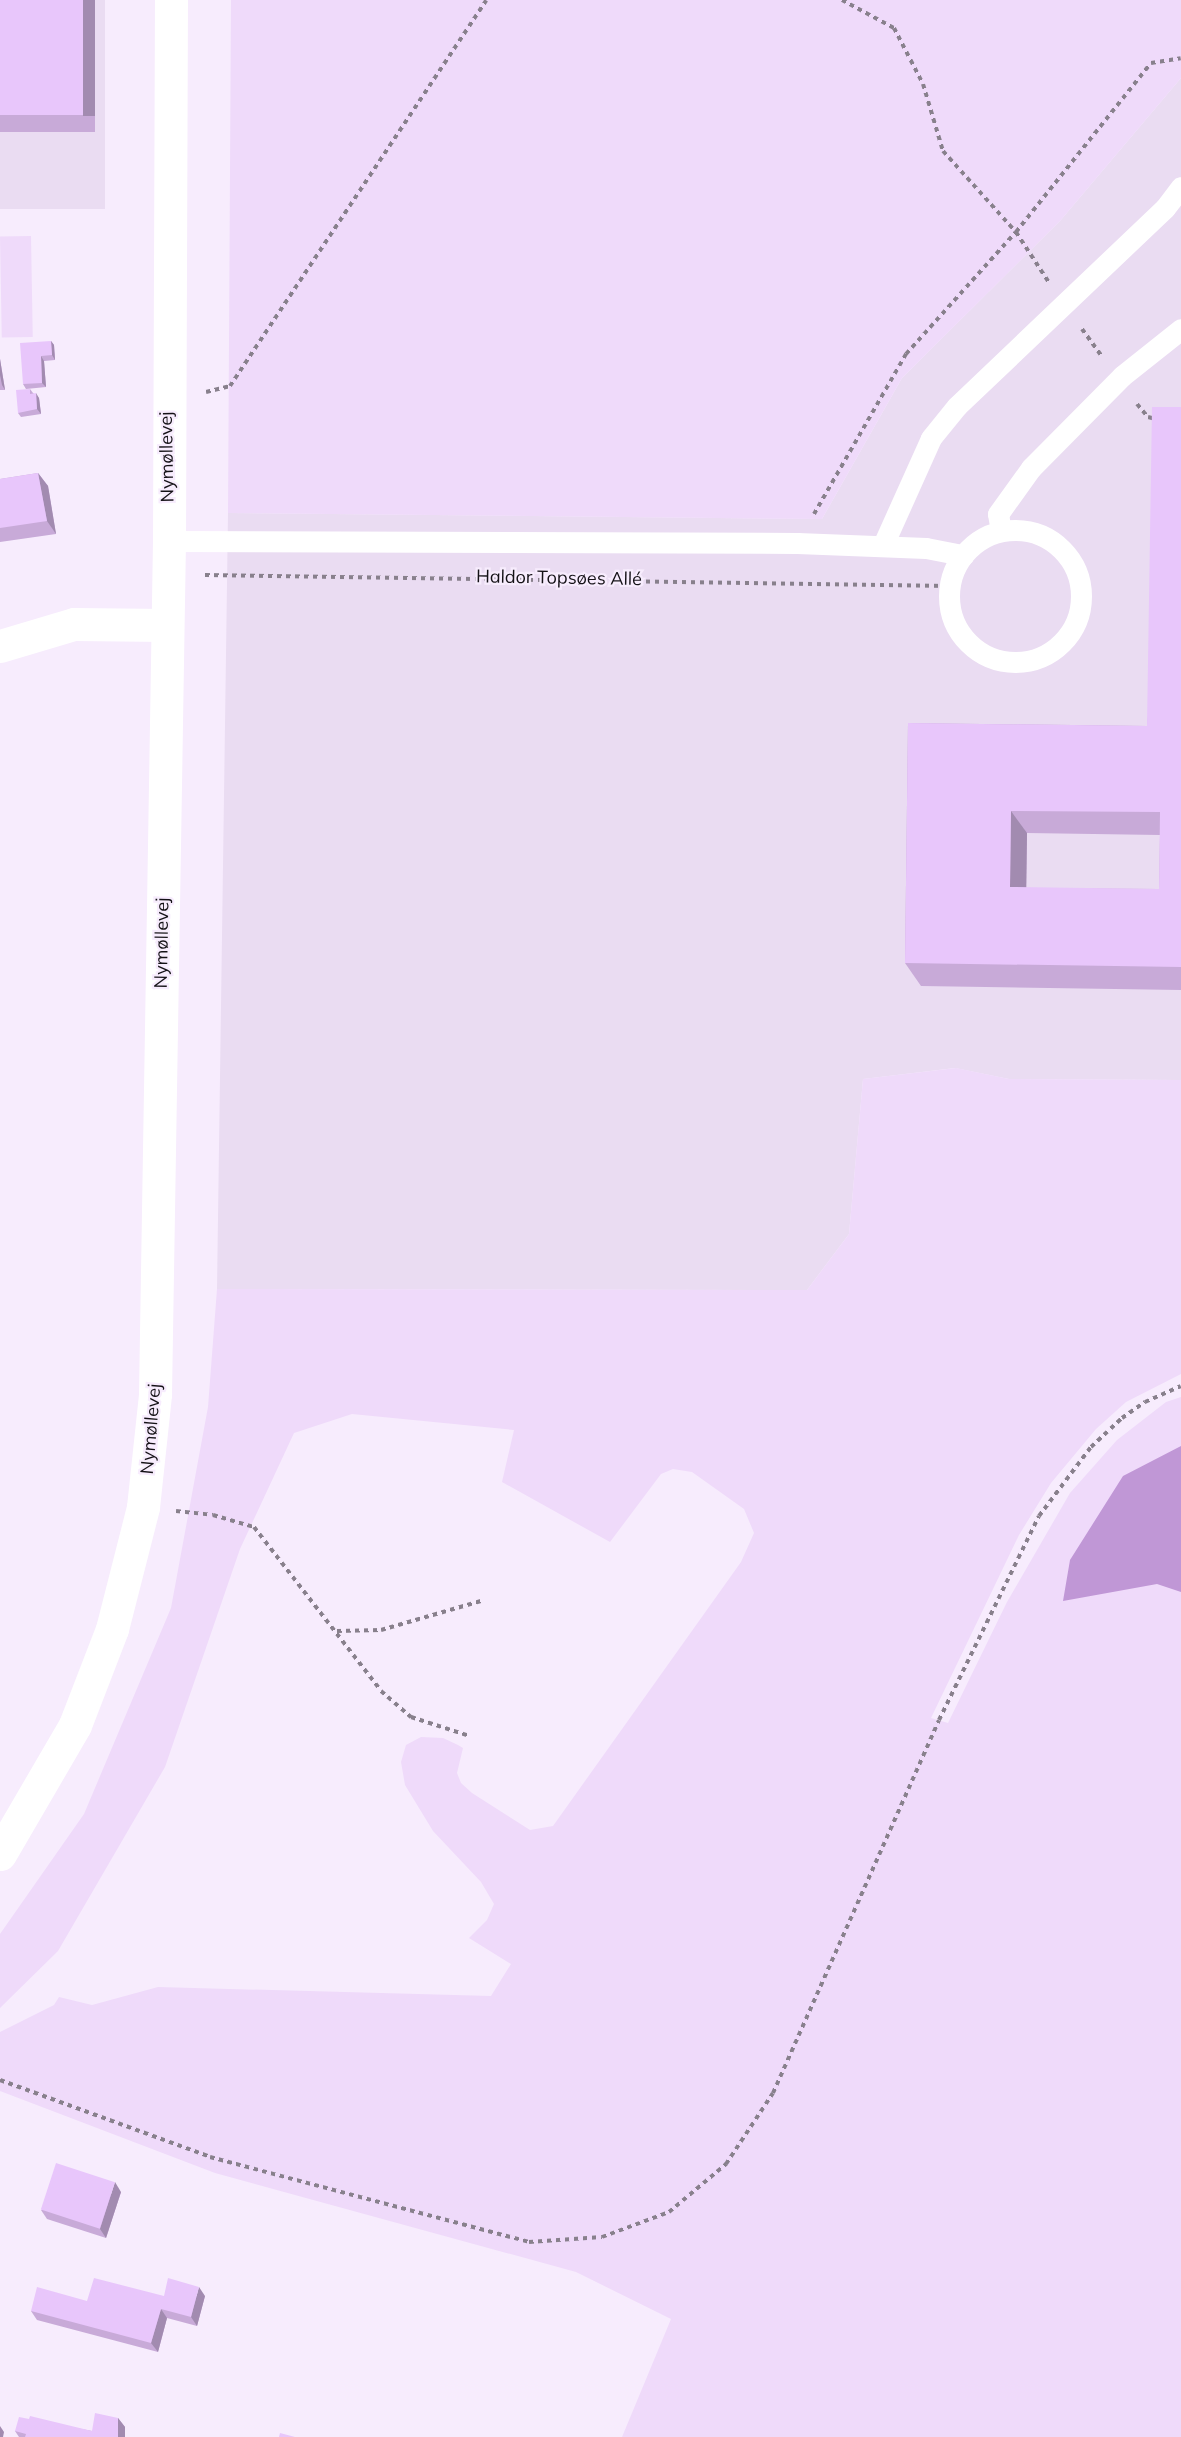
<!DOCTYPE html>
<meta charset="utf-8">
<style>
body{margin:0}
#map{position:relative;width:1181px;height:2437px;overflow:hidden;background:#f7ecfd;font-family:Mulish,sans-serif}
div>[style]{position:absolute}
.built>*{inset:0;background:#eadcf2;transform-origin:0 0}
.green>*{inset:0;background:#efdafa;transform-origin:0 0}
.water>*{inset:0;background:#c097d6}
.path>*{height:4px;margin-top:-2px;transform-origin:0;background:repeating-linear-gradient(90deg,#88808c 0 4.5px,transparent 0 9px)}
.service>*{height:21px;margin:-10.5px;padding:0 10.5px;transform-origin:10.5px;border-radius:10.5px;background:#fff}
.service>.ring{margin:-10.5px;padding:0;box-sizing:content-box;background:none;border:21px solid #fff;border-radius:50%}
.minor>*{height:33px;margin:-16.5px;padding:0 16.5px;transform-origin:16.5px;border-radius:16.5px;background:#fff}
.tertiary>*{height:33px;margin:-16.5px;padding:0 16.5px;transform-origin:16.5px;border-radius:16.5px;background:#fff}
.wall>*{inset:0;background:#c8aad8;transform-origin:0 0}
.shaded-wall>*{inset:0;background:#a28bb0;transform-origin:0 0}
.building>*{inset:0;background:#e8c6fb;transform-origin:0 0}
span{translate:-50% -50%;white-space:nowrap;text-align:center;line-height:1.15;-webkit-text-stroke:4.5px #f7ecfd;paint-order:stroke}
.street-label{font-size:18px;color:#141116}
</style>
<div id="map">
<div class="built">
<div style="left:0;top:0;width:105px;height:209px"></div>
<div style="clip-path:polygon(1181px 78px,1181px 1080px,1009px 1079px,955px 1068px,863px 1079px,849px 1234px,807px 1290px,217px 1289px,228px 513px,822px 519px,902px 378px,1060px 221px)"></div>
</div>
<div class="green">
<div style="clip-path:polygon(231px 0,1181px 0,1181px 78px,1060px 221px,902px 378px,822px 519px,228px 513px)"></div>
<div style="left:31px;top:236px;width:101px;height:31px;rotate:89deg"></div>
<div style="clip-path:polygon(956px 1068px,1009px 1079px,1181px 1080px,1181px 1374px,1126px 1402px,1096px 1429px,1051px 1483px,1019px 1535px,931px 1718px,948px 1723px,1007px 1602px,1070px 1493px,1117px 1440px,1166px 1402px,1181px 1397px,1181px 2437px,622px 2437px,671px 2319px,576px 2272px,215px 2173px,0 2091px,0 2032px,54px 2005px,59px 1997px,92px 2005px,158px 1987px,491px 1996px,511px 1964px,469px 1938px,487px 1920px,494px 1904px,481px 1882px,433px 1831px,405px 1785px,401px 1762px,406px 1745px,421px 1737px,443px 1738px,458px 1745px,463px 1748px,457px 1773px,461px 1783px,472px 1793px,530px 1830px,553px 1826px,741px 1562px,754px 1533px,744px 1509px,692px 1472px,673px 1469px,661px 1474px,610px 1542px,502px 1482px,514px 1430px,352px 1414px,294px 1433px,240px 1549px,165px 1767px,58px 1951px,0 2008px,0 1934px,84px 1814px,171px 1608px,208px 1407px,217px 1289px,807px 1290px,849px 1234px,863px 1079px)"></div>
</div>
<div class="water">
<div style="clip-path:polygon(1181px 1446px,1181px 1592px,1157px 1584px,1063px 1601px,1070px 1560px,1123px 1476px)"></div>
</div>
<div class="path">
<div style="left:842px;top:0;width:59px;rotate:28.3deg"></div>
<div style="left:894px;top:28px;width:63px;rotate:62.6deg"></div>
<div style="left:923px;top:84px;width:70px;rotate:73.4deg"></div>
<div style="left:943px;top:151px;width:109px;rotate:48deg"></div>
<div style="left:1016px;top:232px;width:59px;rotate:56.9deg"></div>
<div style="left:1082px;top:329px;width:34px;rotate:54deg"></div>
<div style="left:206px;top:392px;width:25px;rotate:-14deg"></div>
<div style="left:230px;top:386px;width:463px;rotate:-56.4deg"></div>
<div style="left:1137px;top:404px;width:17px;rotate:50deg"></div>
<div style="left:1148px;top:417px;width:8px;rotate:14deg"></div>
<div style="left:814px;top:514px;width:185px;rotate:-60.1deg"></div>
<div style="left:906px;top:354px;width:164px;rotate:-48deg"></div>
<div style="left:1016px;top:232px;width:216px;rotate:-51.4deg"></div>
<div style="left:1151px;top:63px;width:30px;rotate:-9deg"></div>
<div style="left:205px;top:575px;width:745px;rotate:0.85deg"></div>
<div style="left:176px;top:1511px;width:37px;rotate:6deg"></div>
<div style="left:213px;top:1515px;width:43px;rotate:16.3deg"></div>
<div style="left:254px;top:1527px;width:207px;rotate:52.2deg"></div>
<div style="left:381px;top:1691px;width:40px;rotate:41deg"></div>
<div style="left:411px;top:1717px;width:62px;rotate:17.9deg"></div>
<div style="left:337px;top:1631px;width:44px;rotate:-1.3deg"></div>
<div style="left:381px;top:1630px;width:104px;rotate:-16.2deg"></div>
<div style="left:0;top:2080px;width:224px;rotate:20.1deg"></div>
<div style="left:210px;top:2157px;width:330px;rotate:14.9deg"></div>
<div style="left:529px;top:2242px;width:73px;rotate:-3.9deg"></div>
<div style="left:602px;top:2237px;width:72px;rotate:-20.5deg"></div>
<div style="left:669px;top:2212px;width:75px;rotate:-40.1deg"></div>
<div style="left:726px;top:2164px;width:85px;rotate:-56.5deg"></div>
<div style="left:773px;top:2093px;width:408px;rotate:-66deg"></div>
<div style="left:939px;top:1720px;width:227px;rotate:-63.9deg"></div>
<div style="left:1039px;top:1516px;width:86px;rotate:-53deg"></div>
<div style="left:1091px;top:1447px;width:42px;rotate:-43.1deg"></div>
<div style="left:1122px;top:1418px;width:28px;rotate:-35deg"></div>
<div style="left:1145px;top:1402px;width:39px;rotate:-24deg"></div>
</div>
<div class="service">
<div class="ring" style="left:949px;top:530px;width:111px;height:111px"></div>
<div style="left:1001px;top:531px;width:17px;rotate:-100deg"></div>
<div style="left:998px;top:514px;width:57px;rotate:-54.3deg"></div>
<div style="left:1031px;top:468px;width:129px;rotate:-45.3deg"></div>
<div style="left:1122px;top:376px;width:75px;rotate:-38.5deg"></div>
<div style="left:169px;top:541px;width:628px;rotate:0.18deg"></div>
<div style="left:797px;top:543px;width:129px;rotate:2.2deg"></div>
<div style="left:926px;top:548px;width:38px;rotate:11deg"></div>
<div style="left:883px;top:545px;width:117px;rotate:-65.8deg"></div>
<div style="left:931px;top:438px;width:41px;rotate:-50.9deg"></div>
<div style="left:957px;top:406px;width:287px;rotate:-43.6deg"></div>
<div style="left:1165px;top:208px;width:26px;rotate:-53deg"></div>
</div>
<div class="minor">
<div style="left:0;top:646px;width:77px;rotate:-16.6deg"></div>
<div style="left:74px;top:624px;width:92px;rotate:0.6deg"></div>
</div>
<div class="tertiary">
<div style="left:0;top:1854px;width:149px;rotate:-59.8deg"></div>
<div style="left:75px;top:1725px;width:103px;rotate:-68.9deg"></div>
<div style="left:112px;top:1629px;width:126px;rotate:-75.7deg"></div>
<div style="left:143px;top:1507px;width:114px;rotate:-83.9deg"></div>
<div style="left:155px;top:1394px;width:853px;rotate:-89.06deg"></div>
<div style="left:169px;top:541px;width:541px;rotate:-89.79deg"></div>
</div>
<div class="wall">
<div style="left:0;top:0;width:95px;height:132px"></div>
<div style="clip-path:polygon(51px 341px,54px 345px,55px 360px,44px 361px,46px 387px,26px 389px,23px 384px)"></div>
<div style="clip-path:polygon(0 359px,5px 390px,0 390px)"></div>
<div style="clip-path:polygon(30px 389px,33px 393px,39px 398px,41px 414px,21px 417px,18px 413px)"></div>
<div style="clip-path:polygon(evenodd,1181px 407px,1181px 990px,921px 986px,905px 963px,908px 723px,1147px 726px,1181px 407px,1027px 833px,1160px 835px,1159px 889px,1026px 888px,1027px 833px)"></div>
<div style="clip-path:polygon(38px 473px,48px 486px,56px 534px,0 542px,0 479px)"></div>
<div style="clip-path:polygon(121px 2192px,106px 2238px,47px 2219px,41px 2210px)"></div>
<div style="clip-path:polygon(164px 2296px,205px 2296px,197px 2326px,167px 2318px,158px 2352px,37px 2320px,31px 2311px,87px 2301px)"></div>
<div style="clip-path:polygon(118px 2418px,125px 2427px,125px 2437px,19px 2437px,15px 2431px,29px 2419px,92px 2431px)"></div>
</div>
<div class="shaded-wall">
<div style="left:83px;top:0;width:12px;height:116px"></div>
<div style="clip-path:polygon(51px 341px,54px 345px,55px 360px,52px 355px)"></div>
<div style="clip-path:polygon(41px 356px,44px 361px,46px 387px,42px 383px)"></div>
<div style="clip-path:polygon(0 359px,5px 390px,2px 385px,0 375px)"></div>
<div style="clip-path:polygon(36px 393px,39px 398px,41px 414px,37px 409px)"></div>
<div style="clip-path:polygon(38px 473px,48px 486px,56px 534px,47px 521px)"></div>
<div style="clip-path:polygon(1011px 811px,1027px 833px,1026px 910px,1010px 887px)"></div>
<div style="clip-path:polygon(115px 2182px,121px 2192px,106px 2238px,100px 2229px)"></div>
<div style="clip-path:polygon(199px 2287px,205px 2296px,197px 2326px,191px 2317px)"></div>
<div style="clip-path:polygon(161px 2309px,167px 2318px,158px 2352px,151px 2343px)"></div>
<div style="clip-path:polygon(118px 2418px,125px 2427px,125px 2437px,118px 2437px)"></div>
<div style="clip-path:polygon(0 2426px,4px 2432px,3px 2437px,0 2437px)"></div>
</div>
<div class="building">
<div style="left:0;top:0;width:83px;height:115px"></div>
<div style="clip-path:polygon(51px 341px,52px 355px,41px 356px,42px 383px,23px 384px,20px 343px)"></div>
<div style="clip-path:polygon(30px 389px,30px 394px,36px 393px,37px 409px,18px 413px,16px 390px)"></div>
<div style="clip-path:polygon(evenodd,1152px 407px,1181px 407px,1181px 967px,905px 963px,908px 723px,1147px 726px,1152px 407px,1011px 811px,1160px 812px,1159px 889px,1010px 887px,1011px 811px)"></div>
<div style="clip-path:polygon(38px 473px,47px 521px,0 528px,0 479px)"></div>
<div style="left:56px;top:2163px;width:62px;height:49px;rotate:18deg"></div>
<div style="clip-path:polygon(94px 2278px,164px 2296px,168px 2278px,199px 2287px,191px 2317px,161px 2309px,151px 2343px,31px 2311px,37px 2287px,87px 2301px)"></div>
<div style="clip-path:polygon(95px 2413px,118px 2418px,118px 2437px,25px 2437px,26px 2434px,15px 2431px,19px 2417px,29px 2419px,30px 2416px,92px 2431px)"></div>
<div style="clip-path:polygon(280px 2433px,295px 2437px,279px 2437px)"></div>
</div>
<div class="street-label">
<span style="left:167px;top:457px;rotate:-91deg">Nymøllevej</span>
<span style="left:559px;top:578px;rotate:1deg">Haldor Topsøes Allé</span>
<span style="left:162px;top:943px;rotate:-89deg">Nymøllevej</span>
<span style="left:151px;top:1429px;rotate:-85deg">Nymøllevej</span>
</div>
</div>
